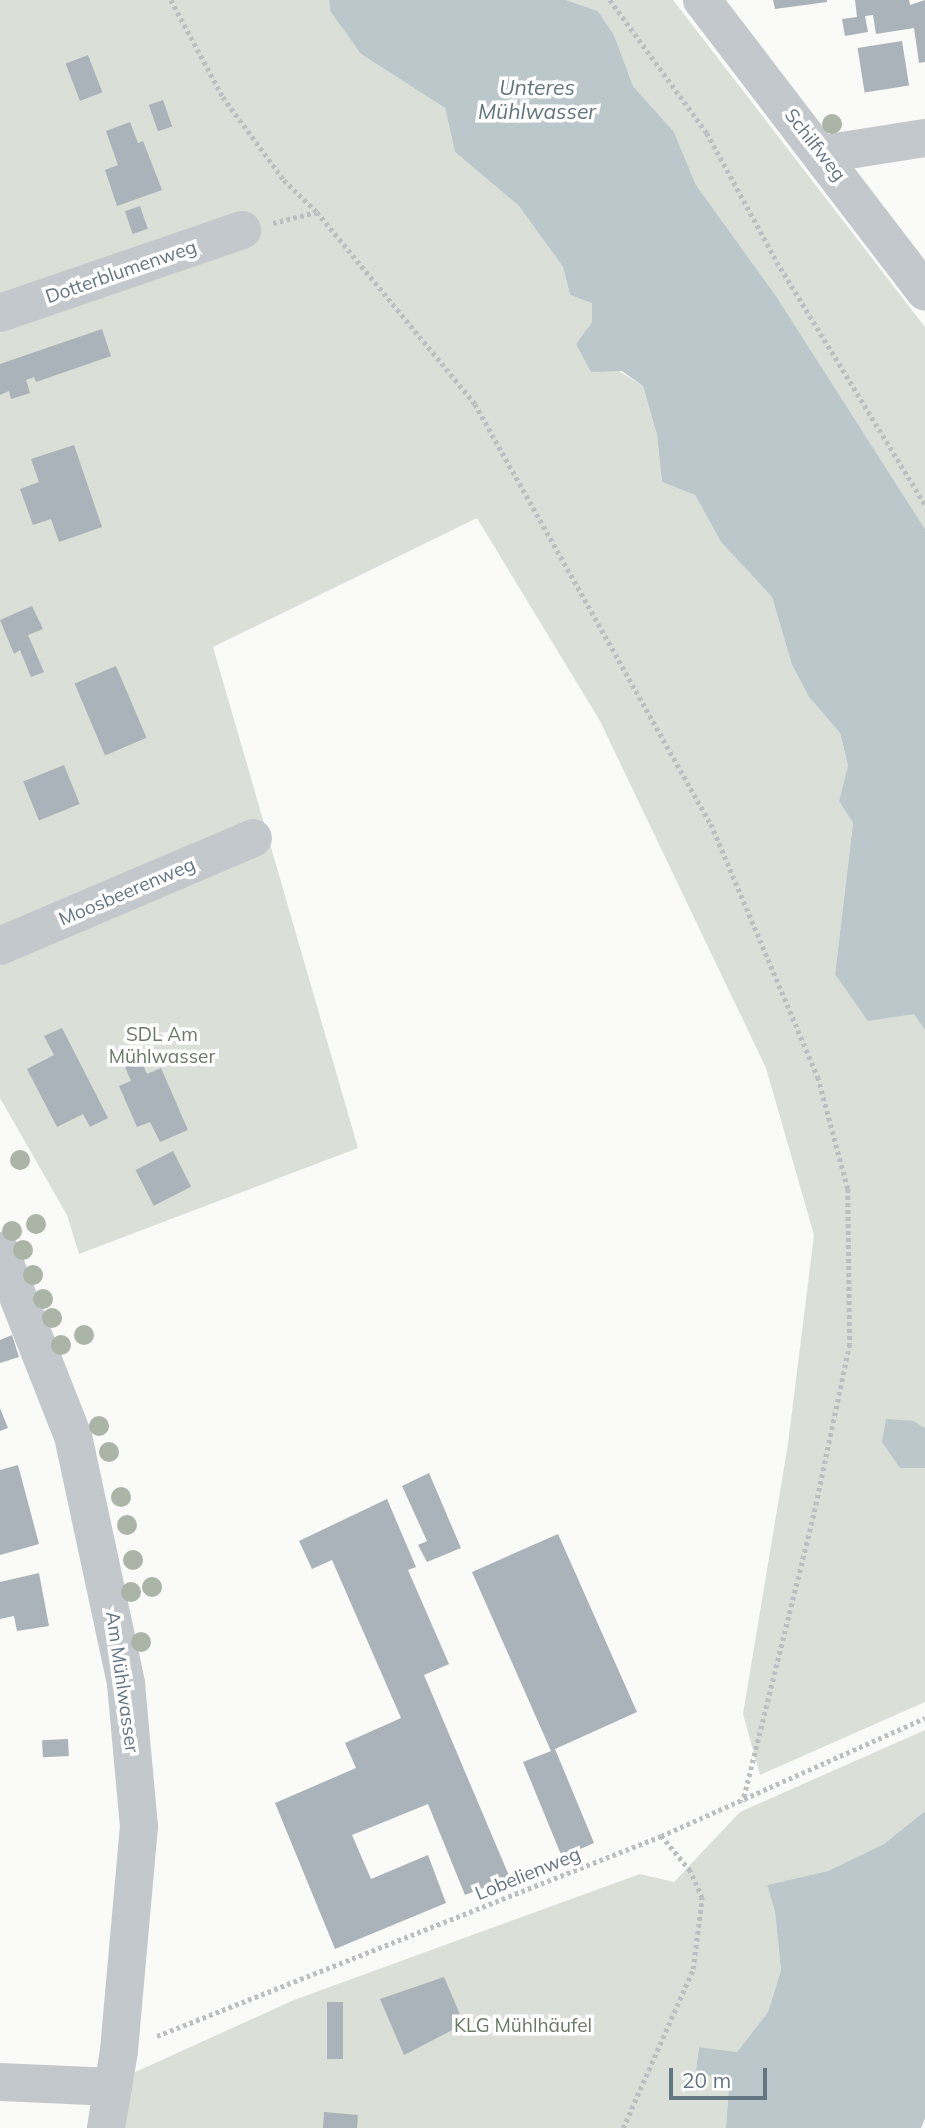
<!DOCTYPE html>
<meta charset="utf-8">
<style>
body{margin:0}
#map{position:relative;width:925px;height:2128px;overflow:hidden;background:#fafaf8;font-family:Mulish,sans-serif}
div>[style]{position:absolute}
.green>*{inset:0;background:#dadfd7}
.water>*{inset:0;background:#bbc7cb}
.building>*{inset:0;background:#aab3b9;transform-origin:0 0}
.path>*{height:4.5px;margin-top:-2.25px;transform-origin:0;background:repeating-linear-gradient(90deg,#bbbfc2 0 3.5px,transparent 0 7px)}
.street>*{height:38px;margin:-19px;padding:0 19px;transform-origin:19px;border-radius:19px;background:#c3c8cc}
.trees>*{width:20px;height:20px;margin:-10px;border-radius:50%;background:#aab4a7}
span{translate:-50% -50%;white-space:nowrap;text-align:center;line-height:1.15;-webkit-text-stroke:7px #fff;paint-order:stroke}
.street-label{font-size:19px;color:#657683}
.park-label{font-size:19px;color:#687a64}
.water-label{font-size:21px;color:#60757c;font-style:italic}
.scale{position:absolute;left:669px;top:2068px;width:98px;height:32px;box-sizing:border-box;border:4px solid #657683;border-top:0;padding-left:9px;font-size:21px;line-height:24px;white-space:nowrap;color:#657683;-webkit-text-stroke:5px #fff;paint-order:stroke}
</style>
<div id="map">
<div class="green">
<div style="clip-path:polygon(0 0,329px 0,330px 11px,361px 54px,445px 108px,455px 152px,519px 206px,563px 267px,570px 295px,593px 303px,592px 322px,576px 344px,643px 386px,657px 435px,662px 482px,695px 495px,721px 542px,772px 597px,792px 665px,809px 697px,840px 733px,848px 767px,839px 801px,853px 823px,835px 974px,915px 1014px,925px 1030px,925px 1428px,914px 1421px,900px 1468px,925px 1468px,925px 1702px,760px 1775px,743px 1714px,788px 1444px,814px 1235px,766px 1068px,600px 721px,477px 518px,213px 647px,358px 1148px,79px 1254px,67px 1215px,0 1098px)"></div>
<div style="clip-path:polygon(566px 0,673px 0,925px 327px,925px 529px,776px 296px,696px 185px,674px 132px,633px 86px,614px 35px,598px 11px)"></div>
<div style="clip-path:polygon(925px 1730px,925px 1811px,884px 1844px,828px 1871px,767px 1885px,775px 1912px,781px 1970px,768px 2012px,737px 2052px,699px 2047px,696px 2070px,729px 2084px,726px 2128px,125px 2128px,131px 2074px,294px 2000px,640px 1874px,674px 1882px,740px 1812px)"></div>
</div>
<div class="water">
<div style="clip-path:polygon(329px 0,566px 0,598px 11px,614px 35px,633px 86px,674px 132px,696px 185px,776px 296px,925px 529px,925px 1030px,914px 1014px,868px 1021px,835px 974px,853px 823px,839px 801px,848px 766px,840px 733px,809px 697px,792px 665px,772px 597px,721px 542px,695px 495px,662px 482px,657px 435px,643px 386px,622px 371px,591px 372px,576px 344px,592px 322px,592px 303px,570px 295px,563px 267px,519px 206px,455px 152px,445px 108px,361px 54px,330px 11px)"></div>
<div style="clip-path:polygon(886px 1419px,914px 1421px,925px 1428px,925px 1468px,900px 1468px,882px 1442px)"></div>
<div style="clip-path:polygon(925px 1811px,925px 2118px,921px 2128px,726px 2128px,729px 2084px,696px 2070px,699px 2047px,737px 2052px,768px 2012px,781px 1970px,775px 1912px,767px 1885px,828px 1871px,884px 1844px)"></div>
</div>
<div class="building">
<div style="clip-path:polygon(773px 0,827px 0,827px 2px,775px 9px)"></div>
<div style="clip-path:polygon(855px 0,909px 0,910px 5px,925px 0,925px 62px,919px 63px,914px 28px,876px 34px,873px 15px,865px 16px,868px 32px,845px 36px,842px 19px,857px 17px)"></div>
<div style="left:902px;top:41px;width:45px;height:45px;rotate:81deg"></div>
<div style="left:88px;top:55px;width:40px;height:24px;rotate:69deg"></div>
<div style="left:163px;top:100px;width:28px;height:15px;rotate:71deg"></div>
<div style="clip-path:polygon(130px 122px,138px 143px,143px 141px,162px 190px,117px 206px,105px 170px,118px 165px,106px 131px)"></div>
<div style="left:140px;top:206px;width:24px;height:16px;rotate:71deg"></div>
<div style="clip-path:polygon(102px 329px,111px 356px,36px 382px,34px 377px,26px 380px,30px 393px,11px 399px,9px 391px,0 395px,0 364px)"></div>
<div style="clip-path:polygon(74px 445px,102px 527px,59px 542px,51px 519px,33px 525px,20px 489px,39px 482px,31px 459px)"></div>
<div style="clip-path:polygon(32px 606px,43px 629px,28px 635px,44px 672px,31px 677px,20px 650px,14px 654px,0 620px)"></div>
<div style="left:116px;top:666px;width:78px;height:45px;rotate:67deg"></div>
<div style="left:64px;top:765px;width:42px;height:44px;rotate:68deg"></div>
<div style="clip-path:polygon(62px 1028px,108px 1118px,90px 1127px,83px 1114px,57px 1127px,27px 1069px,54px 1055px,44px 1036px)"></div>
<div style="clip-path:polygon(141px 1060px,147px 1074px,161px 1068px,188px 1130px,160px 1142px,150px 1122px,137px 1127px,119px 1086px,131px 1081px,125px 1067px)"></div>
<div style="left:173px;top:1151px;width:40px;height:42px;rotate:63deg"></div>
<div style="clip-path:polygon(12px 1335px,19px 1357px,0 1363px,0 1340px)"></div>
<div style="clip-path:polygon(0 1408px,8px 1428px,0 1431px)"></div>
<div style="clip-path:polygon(18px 1465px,39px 1544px,0 1555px,0 1470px)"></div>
<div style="clip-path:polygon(429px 1473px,461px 1548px,427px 1562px,418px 1545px,427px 1541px,402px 1486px)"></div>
<div style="clip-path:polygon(387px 1499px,416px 1567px,408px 1570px,449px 1664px,424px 1675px,510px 1878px,465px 1895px,428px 1804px,352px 1835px,371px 1879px,428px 1855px,446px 1903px,335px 1949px,275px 1803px,356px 1768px,345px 1743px,401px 1718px,332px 1560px,312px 1569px,299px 1541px)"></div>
<div style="clip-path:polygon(558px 1534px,637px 1712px,555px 1749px,594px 1843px,562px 1857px,523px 1762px,551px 1751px,472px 1572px)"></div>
<div style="clip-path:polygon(39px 1573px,49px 1626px,17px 1631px,14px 1616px,0 1619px,0 1582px)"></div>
<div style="left:68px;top:1739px;width:17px;height:26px;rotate:87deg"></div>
<div style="clip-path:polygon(444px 1977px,464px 2024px,404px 2055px,380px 1999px)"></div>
<div style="left:343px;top:2002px;width:57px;height:16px;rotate:90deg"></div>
<div style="clip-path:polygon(324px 2112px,358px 2115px,357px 2128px,323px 2128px)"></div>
</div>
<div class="path">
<div style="left:171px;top:0;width:110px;rotate:61.8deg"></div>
<div style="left:223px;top:97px;width:103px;rotate:53.7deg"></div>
<div style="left:284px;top:180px;width:46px;rotate:44.1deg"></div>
<div style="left:317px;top:212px;width:249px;rotate:50.5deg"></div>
<div style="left:475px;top:404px;width:482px;rotate:60.7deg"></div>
<div style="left:711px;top:824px;width:275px;rotate:67.1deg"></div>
<div style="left:818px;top:1077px;width:116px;rotate:75deg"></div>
<div style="left:848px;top:1189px;width:155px;rotate:89.3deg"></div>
<div style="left:850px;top:1344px;width:175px;rotate:101.9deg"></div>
<div style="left:814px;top:1515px;width:295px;rotate:103.9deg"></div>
<div style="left:610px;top:0;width:165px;rotate:53.9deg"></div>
<div style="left:707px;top:133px;width:147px;rotate:61.5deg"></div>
<div style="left:777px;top:262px;width:284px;rotate:58.6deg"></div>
<div style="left:273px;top:223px;width:44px;rotate:-14.3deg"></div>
<div style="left:157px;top:2036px;width:542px;rotate:-21.64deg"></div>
<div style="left:661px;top:1836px;width:289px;rotate:-24.1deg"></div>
<div style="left:623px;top:2128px;width:174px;rotate:-66.2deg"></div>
<div style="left:693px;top:1969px;width:72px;rotate:-82.8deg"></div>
<div style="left:702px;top:1898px;width:30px;rotate:-114deg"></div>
<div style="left:690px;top:1871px;width:45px;rotate:-129.6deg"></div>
</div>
<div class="street">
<div style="left:702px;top:0;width:367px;rotate:52.6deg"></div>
<div style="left:823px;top:154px;width:103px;rotate:-8.9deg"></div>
<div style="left:0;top:313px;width:256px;rotate:-18.9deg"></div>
<div style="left:0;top:946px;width:275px;rotate:-23.1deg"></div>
<div style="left:0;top:1251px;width:199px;rotate:68.5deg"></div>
<div style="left:73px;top:1436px;width:254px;rotate:77.9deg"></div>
<div style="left:126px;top:1684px;width:143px;rotate:84.8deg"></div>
<div style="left:139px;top:1826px;width:226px;rotate:95.1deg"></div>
<div style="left:119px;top:2051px;width:78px;rotate:99.6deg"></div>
<div style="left:0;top:2082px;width:113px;rotate:2.5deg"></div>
</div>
<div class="trees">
<div style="left:832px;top:124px"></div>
<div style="left:20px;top:1160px"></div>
<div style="left:36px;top:1224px"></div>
<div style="left:12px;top:1231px"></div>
<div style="left:23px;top:1250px"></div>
<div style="left:33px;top:1275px"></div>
<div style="left:43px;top:1299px"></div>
<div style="left:52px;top:1318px"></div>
<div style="left:84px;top:1335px"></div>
<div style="left:61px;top:1345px"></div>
<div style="left:99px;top:1426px"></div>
<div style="left:109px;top:1452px"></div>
<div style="left:121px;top:1497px"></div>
<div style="left:127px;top:1525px"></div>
<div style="left:133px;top:1560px"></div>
<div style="left:152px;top:1587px"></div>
<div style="left:131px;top:1592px"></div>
<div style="left:141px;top:1642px"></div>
</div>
<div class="street-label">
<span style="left:815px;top:145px;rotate:52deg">Schilfweg</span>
<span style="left:121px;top:272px;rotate:-19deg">Dotterblumenweg</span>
<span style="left:127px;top:892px;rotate:-23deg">Moosbeerenweg</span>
<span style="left:122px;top:1682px;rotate:82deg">Am Mühlwasser</span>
<span style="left:528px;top:1874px;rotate:-22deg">Lobelienweg</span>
</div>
<div class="park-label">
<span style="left:162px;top:1046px">SDL Am<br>Mühlwasser</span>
<span style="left:523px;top:2026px">KLG Mühlhäufel</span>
</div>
<div class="water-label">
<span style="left:537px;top:99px">Unteres<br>Mühlwasser</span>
</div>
<div class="scale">20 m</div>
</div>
